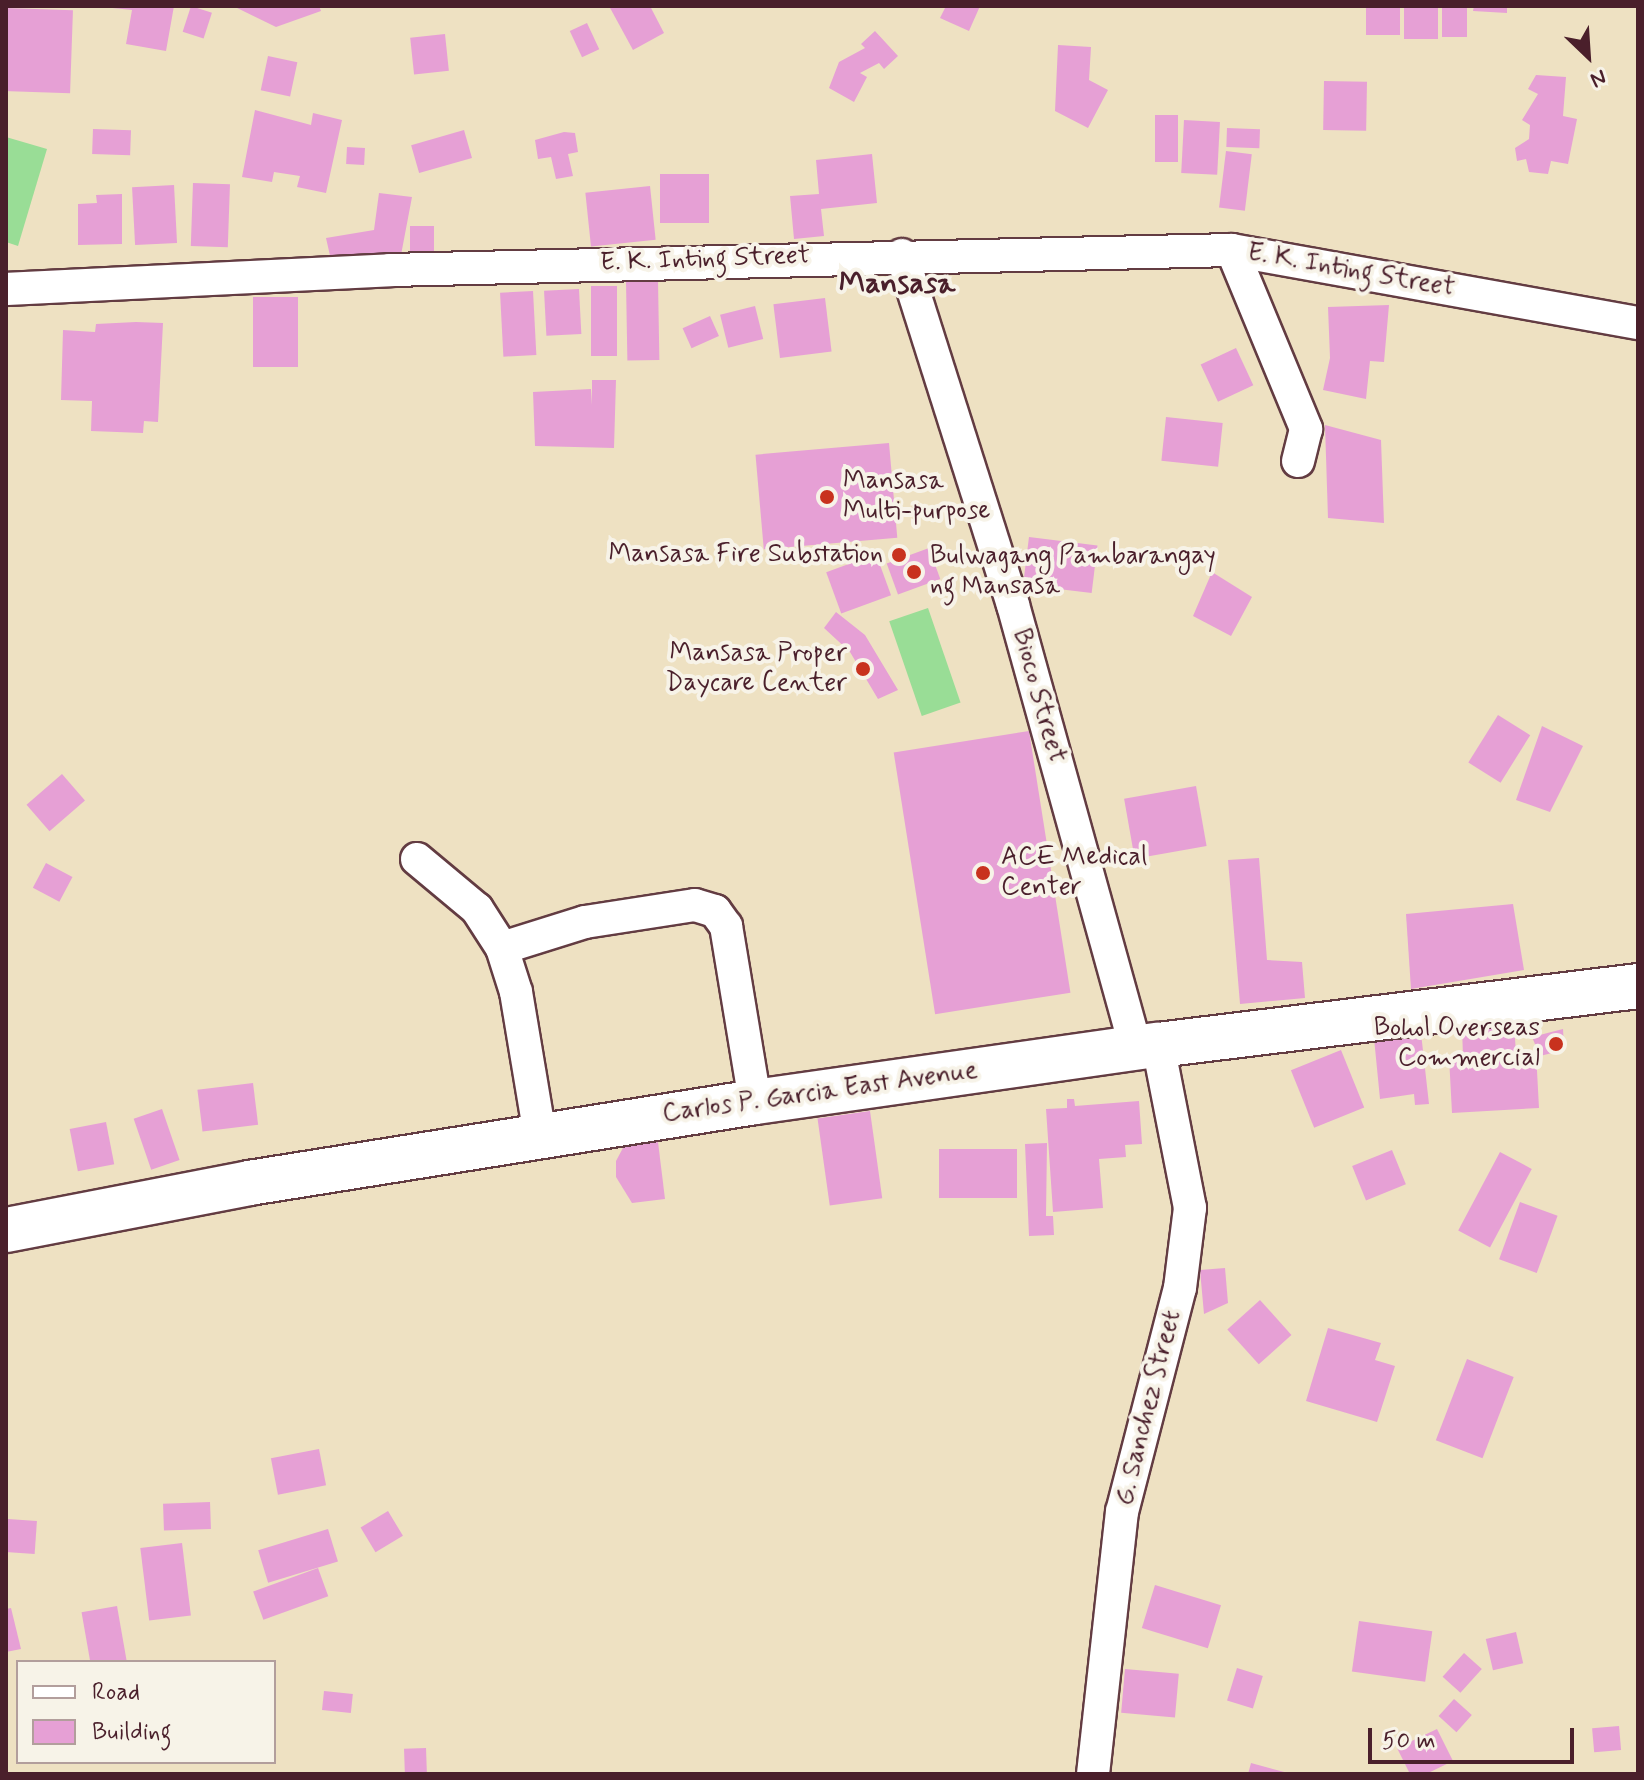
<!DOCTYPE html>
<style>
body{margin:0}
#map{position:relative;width:1644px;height:1780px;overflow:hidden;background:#eee1c2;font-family:Mynerve,sans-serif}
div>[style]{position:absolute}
.green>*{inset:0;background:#99dd96;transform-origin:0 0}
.building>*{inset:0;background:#e6a0d5;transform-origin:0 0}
.roads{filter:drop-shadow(2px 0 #633c42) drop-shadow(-2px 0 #633c42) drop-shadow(0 2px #633c42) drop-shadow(0 -2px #633c42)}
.street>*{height:32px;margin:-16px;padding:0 16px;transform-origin:16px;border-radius:16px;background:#fff}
.secondary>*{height:44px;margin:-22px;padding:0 22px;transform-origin:22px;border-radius:22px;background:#fff}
.dots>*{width:22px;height:22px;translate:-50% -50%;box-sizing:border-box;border:4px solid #f7f3e8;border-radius:50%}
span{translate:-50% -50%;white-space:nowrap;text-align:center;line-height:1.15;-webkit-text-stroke:8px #f7f3e8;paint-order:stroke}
.street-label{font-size:26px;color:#4a1f2b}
.poi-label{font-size:26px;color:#4a1f2b}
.left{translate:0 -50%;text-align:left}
.right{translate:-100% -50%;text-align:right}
.quarter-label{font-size:30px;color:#4a1f2b;font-weight:700}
.frame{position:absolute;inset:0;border:8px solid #4a1f2b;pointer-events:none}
.legend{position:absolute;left:16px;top:1660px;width:260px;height:104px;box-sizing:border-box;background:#f7f3e8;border:2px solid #b29e9c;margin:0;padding:10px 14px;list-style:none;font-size:24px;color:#4a1f2b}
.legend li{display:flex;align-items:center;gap:16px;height:40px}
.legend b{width:40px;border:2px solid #b29e9c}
.north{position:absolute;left:1548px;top:16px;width:80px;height:80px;-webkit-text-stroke:6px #f7f3e8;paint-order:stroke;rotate:155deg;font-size:22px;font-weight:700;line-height:32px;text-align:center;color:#4a1f2b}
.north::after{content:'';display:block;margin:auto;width:28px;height:36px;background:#4a1f2b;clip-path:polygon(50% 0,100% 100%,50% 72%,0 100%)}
.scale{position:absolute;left:1368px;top:1728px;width:206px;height:36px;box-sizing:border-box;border:4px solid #4a1f2b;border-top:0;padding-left:10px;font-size:24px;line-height:28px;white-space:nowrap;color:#4a1f2b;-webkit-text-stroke:6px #f7f3e8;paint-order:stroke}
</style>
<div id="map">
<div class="green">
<div style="clip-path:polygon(6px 137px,47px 149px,18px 246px,6px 242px)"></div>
<div style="left:928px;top:608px;width:100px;height:41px;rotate:71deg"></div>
</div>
<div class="building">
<div style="clip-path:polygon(93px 6px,174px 6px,166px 51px,126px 44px,132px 10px)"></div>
<div style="left:191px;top:6px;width:22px;height:27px;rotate:18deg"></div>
<div style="clip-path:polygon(233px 6px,319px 6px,321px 11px,276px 27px)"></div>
<div style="clip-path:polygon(609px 6px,650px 6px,664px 33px,633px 50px)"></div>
<div style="clip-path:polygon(946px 6px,980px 6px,969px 31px,940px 18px)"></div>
<div style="left:1366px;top:6px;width:34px;height:29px"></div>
<div style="left:1404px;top:6px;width:34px;height:33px"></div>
<div style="left:1442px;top:6px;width:25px;height:31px"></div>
<div style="clip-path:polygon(1474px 6px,1507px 6px,1507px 13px,1473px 11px)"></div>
<div style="left:6px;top:8px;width:67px;height:83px;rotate:2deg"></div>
<div style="left:587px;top:23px;width:29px;height:19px;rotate:65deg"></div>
<div style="clip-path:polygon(875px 31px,898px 56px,884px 69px,879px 63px,860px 73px,867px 77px,854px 102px,829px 88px,839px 62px,865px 48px,861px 44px)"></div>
<div style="left:445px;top:34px;width:37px;height:35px;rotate:84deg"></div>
<div style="clip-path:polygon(1058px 45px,1091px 47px,1089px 80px,1108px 90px,1088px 128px,1055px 111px)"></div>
<div style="left:268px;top:56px;width:30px;height:35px;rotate:12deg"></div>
<div style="clip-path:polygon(1536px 75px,1566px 77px,1563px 116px,1577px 119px,1568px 164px,1551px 161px,1548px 174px,1529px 172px,1526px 159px,1517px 161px,1515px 148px,1529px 139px,1530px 125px,1522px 120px,1538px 94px,1528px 89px)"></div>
<div style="left:1324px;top:81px;width:43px;height:49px;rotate:1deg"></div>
<div style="clip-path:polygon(255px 110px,311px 125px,313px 113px,342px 120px,326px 193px,297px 187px,300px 176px,274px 172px,272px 182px,242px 177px)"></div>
<div style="left:1155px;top:115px;width:23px;height:47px"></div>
<div style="left:1184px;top:120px;width:36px;height:53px;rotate:3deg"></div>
<div style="left:1227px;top:128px;width:33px;height:19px;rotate:2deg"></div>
<div style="left:93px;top:129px;width:38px;height:25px;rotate:2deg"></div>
<div style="left:464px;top:130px;width:29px;height:55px;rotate:74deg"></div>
<div style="clip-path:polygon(564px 132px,575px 133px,578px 152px,568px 154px,573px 176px,556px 179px,551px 157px,538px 159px,535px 140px)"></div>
<div style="left:347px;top:147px;width:18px;height:17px;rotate:3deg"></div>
<div style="left:1226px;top:151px;width:26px;height:57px;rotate:7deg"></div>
<div style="clip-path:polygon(872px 154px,877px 203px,821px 209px,824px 236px,794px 239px,790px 196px,819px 194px,816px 160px)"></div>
<div style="left:660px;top:174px;width:49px;height:49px"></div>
<div style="left:193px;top:183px;width:37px;height:63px;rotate:2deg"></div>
<div style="left:174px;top:185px;width:58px;height:42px;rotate:87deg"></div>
<div style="left:650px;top:186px;width:54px;height:65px;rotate:84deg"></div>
<div style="clip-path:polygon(379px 193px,412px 197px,401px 255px,364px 253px,331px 260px,326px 238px,374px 230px)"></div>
<div style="clip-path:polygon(122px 194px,122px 244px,78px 245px,78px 204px,97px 203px,96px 195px)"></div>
<div style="left:434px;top:226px;width:27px;height:24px;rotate:90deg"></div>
<div style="left:658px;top:281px;width:79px;height:32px;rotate:89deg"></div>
<div style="left:591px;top:286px;width:26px;height:70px"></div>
<div style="left:579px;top:289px;width:45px;height:35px;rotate:87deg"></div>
<div style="left:533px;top:291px;width:64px;height:33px;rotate:87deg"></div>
<div style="left:298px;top:297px;width:70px;height:45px;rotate:90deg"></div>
<div style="left:825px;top:298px;width:54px;height:52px;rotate:83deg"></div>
<div style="clip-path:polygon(1389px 305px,1384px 362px,1370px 361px,1366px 399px,1323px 390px,1330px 358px,1328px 307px)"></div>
<div style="left:755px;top:306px;width:34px;height:36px;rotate:76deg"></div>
<div style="left:710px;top:316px;width:22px;height:30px;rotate:66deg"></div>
<div style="clip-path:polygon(136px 322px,163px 323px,158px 422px,144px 421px,143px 433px,91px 431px,92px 401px,61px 400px,63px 330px,95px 332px,96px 324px)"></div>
<div style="left:1236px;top:348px;width:41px;height:39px;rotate:65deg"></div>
<div style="clip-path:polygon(592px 380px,616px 380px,614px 448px,535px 446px,533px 392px,591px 389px,592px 405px)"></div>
<div style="left:1166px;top:417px;width:57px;height:44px;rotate:6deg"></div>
<div style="clip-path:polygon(1325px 425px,1381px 440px,1384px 523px,1328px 518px)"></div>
<div style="left:889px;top:443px;width:95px;height:134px;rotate:85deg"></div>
<div style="left:1029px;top:537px;width:69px;height:48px;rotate:7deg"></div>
<div style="left:929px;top:548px;width:33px;height:45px;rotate:70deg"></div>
<div style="left:876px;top:554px;width:44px;height:53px;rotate:70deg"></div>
<div style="clip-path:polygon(1212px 572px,1252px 597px,1231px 636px,1193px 616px)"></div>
<div style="clip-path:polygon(836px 612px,865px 635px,898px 690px,878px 699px,850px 652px,824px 628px)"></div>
<div style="left:1498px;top:715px;width:38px;height:56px;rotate:32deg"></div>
<div style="clip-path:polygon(1542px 726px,1583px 746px,1550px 812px,1516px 800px)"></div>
<div style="left:1029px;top:731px;width:265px;height:137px;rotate:81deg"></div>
<div style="left:62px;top:774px;width:35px;height:47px;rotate:49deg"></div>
<div style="left:1196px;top:786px;width:61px;height:73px;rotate:80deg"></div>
<div style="clip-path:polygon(1259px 858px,1267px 960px,1302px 962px,1305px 998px,1240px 1004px,1228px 860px)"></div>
<div style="left:46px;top:863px;width:30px;height:28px;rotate:28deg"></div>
<div style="clip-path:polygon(1513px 904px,1524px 970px,1411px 989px,1406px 914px)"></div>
<div style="clip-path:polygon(1514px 1024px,1516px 1053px,1536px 1052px,1539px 1108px,1452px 1113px,1449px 1057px,1463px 1057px,1462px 1027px)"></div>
<div style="clip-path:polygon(1563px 1029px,1564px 1050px,1540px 1056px,1532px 1037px)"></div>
<div style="clip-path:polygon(1421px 1033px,1429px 1104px,1415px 1105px,1414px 1094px,1380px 1099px,1374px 1038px)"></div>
<div style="left:1341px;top:1050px;width:62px;height:54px;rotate:68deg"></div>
<div style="left:253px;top:1083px;width:42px;height:56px;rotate:83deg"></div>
<div style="clip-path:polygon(1067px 1099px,1074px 1099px,1075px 1106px,1139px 1101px,1142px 1144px,1125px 1145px,1126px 1157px,1099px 1159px,1103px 1208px,1053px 1212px,1046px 1109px,1067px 1108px)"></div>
<div style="left:162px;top:1109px;width:54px;height:30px;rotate:71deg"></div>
<div style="left:870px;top:1111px;width:88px;height:53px;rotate:82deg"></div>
<div style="left:106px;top:1122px;width:43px;height:37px;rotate:79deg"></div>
<div style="clip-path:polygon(658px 1142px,665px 1199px,632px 1203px,616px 1177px,616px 1161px,624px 1146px)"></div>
<div style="clip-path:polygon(1047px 1143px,1046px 1216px,1053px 1216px,1054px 1235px,1029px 1236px,1025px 1144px)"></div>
<div style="left:1017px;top:1149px;width:49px;height:78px;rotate:90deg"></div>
<div style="left:1392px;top:1150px;width:37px;height:43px;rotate:68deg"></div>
<div style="left:1500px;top:1152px;width:36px;height:89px;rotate:28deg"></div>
<div style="left:1520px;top:1202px;width:40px;height:61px;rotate:20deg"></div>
<div style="clip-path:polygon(1225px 1268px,1228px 1303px,1204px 1314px,1200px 1270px)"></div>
<div style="left:1260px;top:1300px;width:47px;height:44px;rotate:48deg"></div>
<div style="clip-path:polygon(1328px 1328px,1381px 1343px,1375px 1360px,1395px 1366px,1377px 1422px,1306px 1401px)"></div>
<div style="left:1467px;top:1359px;width:50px;height:87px;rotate:21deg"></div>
<div style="left:319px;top:1449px;width:37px;height:49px;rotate:79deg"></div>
<div style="left:210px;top:1502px;width:27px;height:47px;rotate:88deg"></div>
<div style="left:388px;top:1511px;width:29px;height:32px;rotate:59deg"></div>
<div style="left:8px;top:1519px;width:29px;height:33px;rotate:4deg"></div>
<div style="left:328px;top:1529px;width:34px;height:73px;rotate:73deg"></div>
<div style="left:182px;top:1543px;width:73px;height:42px;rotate:83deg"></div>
<div style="left:318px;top:1568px;width:30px;height:69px;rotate:70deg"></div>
<div style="left:1155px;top:1585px;width:69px;height:45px;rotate:17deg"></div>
<div style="left:117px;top:1606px;width:57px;height:36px;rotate:80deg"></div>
<div style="clip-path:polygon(11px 1608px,21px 1649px,6px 1652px,6px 1609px)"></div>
<div style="left:1359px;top:1621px;width:74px;height:51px;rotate:8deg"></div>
<div style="left:1516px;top:1632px;width:32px;height:31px;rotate:77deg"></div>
<div style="left:1464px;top:1653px;width:24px;height:32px;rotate:42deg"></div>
<div style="left:1237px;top:1668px;width:27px;height:34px;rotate:17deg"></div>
<div style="left:1125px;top:1669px;width:54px;height:44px;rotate:5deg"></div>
<div style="left:324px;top:1691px;width:29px;height:19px;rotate:6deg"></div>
<div style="left:1454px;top:1699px;width:24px;height:23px;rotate:42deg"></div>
<div style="left:1619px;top:1726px;width:24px;height:27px;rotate:85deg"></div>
<div style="clip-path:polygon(1437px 1729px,1453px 1761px,1426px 1774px,1410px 1774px,1397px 1748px)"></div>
<div style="left:426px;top:1748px;width:26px;height:22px;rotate:88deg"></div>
<div style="clip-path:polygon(1251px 1763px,1288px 1773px,1288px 1774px,1248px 1774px)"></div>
</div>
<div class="roads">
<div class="street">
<div style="left:1232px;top:250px;width:194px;rotate:67.5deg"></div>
<div style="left:1306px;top:429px;width:33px;rotate:104deg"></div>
<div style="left:902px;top:255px;width:367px;rotate:72.4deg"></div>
<div style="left:1013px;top:605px;width:460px;rotate:74.5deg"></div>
<div style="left:6px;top:289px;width:384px;rotate:-2.8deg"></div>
<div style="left:390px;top:270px;width:842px;rotate:-1.36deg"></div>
<div style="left:1232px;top:250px;width:413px;rotate:10.2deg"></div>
<div style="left:417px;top:859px;width:78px;rotate:39.8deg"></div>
<div style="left:477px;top:909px;width:46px;rotate:57.3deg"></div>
<div style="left:502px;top:948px;width:46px;rotate:72.3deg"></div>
<div style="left:516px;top:992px;width:145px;rotate:80.5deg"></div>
<div style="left:502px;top:948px;width:87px;rotate:-17.4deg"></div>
<div style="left:585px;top:922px;width:111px;rotate:-8.8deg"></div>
<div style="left:695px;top:905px;width:21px;rotate:17deg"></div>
<div style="left:715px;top:911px;width:19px;rotate:54deg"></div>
<div style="left:726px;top:926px;width:178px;rotate:80.6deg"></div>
<div style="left:1093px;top:1774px;width:264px;rotate:-83.7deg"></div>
<div style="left:1122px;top:1512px;width:231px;rotate:-75.5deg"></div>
<div style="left:1180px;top:1288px;width:81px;rotate:-82.9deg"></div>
<div style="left:1190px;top:1208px;width:166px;rotate:-101.1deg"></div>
</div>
<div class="secondary">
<div style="left:6px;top:1230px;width:248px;rotate:-10.9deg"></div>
<div style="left:249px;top:1183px;width:512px;rotate:-9.09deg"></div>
<div style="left:755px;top:1102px;width:407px;rotate:-8.1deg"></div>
<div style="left:1158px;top:1045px;width:484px;rotate:-7deg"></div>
</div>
</div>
<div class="dots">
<div style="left:827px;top:497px;background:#c8321e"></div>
<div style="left:899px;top:555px;background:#c8321e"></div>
<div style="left:914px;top:572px;background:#c8321e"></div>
<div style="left:863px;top:669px;background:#c8321e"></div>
<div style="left:983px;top:873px;background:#c8321e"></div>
<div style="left:1556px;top:1044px;background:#c8321e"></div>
</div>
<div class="street-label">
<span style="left:705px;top:260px;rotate:-2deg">E. K. Inting Street</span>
<span style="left:1351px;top:271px;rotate:10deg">E. K. Inting Street</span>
<span style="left:1038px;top:696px;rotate:74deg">Bioco Street</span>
<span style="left:820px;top:1093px;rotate:-8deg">Carlos P. Garcia East Avenue</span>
<span style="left:1149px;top:1408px;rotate:-76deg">G. Sanchez Street</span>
</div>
<div class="poi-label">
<span class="left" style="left:843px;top:497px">Mansasa<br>Multi-purpose</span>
<span class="right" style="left:883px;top:555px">Mansasa Fire Substation</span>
<span class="left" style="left:930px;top:572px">Bulwagang Pambarangay<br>ng Mansasa</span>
<span class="right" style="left:847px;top:669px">Mansasa Proper<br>Daycare Center</span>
<span class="left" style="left:1001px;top:873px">ACE Medical<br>Center</span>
<span class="right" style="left:1540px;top:1044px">Bohol Overseas<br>Commercial</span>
</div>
<div class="quarter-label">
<span style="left:897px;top:284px">Mansasa</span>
</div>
<div class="frame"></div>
<ul class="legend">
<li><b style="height:10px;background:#fff"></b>Road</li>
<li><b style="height:22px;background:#e6a0d5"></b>Building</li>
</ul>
<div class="north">N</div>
<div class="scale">50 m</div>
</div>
